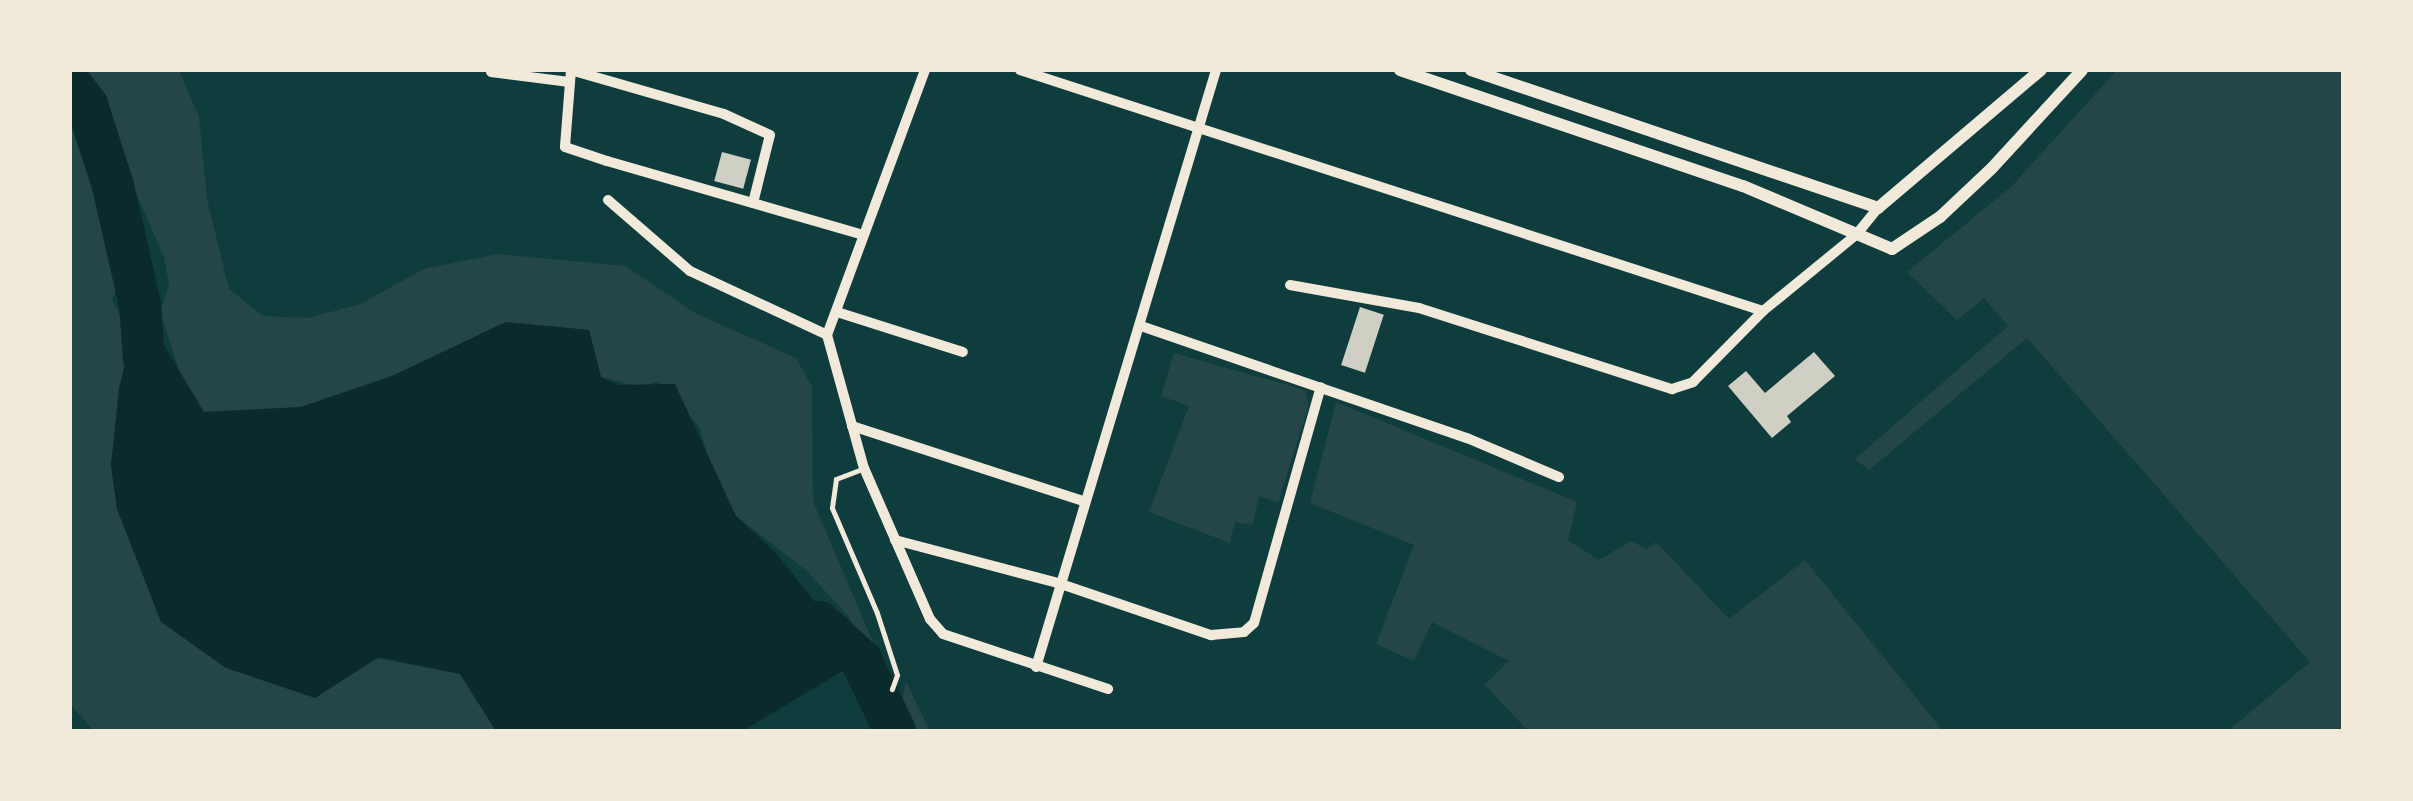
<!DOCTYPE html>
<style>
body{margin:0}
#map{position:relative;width:2413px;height:801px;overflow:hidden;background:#0f3d3e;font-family:Lora,serif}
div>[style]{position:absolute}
.green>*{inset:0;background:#244646}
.water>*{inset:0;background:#0a2a2b}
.river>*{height:42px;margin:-21px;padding:0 21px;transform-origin:21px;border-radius:21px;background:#0a2a2b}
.building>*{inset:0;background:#cfcfc3;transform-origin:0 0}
.service>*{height:5px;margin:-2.5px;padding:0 2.5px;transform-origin:2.5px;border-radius:2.5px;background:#f1e9da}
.minor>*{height:10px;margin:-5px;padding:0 5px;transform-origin:5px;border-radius:5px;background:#f1e9da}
.tertiary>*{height:12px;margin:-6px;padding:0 6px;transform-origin:6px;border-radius:6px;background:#f1e9da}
span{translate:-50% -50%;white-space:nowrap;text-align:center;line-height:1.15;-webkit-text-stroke:8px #f1e9da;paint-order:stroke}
.frame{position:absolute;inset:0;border:72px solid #f1e9da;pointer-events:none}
</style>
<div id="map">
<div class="green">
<div style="clip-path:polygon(76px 70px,179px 70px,199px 117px,207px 199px,229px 289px,263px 316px,309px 318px,360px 304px,424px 269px,497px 254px,625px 266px,695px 313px,796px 358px,812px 387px,813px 501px,887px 675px,879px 679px,849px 617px,806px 570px,736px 516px,711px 469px,700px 428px,658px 381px,640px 387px,601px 377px,589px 330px,506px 322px,392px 376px,301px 407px,204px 412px,184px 385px,160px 312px,169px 285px,164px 257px,94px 97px)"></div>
<div style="clip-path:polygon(2117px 70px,2343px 70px,2343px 731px,2228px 731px,2310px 662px,2027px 338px,1869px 470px,1855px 459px,2008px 326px,1984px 298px,1957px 320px,1907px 272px,2011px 187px)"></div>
<div style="clip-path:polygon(70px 104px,106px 196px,121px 276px,112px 300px,132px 337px,111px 465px,117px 509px,164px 618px,460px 674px,496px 731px,94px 731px,70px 704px)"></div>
<div style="clip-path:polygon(1174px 353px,1305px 390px,1309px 405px,1278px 503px,1259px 496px,1253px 525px,1235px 522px,1230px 543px,1149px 512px,1189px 406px,1161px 396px)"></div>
<div style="clip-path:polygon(1336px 402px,1577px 502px,1568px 540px,1599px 560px,1631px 541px,1647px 549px,1656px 542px,1729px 619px,1805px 560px,1943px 731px,1528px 731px,1485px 685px,1509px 661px,1432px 622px,1414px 661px,1376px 644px,1414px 545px,1310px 503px)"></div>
<div style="clip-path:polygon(906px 681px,924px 719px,930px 731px,914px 731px,900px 709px)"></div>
</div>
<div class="water">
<div style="clip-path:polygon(140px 305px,204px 412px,301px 407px,392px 376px,506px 322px,589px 330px,601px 377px,619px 385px,675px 384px,736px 516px,776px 553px,861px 660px,743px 731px,496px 731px,460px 674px,379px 657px,315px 698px,226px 668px,161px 622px,117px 509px,111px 465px,119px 388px)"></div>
</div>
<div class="river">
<div style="left:70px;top:83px;width:28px;rotate:52deg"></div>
<div style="left:87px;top:105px;width:85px;rotate:72.2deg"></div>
<div style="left:113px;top:186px;width:122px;rotate:77.2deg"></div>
<div style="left:140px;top:305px;width:54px;rotate:85.8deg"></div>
<div style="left:819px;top:622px;width:57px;rotate:42.1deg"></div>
<div style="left:861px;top:660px;width:79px;rotate:64.4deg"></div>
</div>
<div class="building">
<div style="left:722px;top:152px;width:30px;height:30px;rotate:15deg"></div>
<div style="left:1360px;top:307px;width:25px;height:61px;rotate:18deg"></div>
<div style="clip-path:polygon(1814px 352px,1835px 376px,1787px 416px,1791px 422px,1772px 438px,1728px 386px,1746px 371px,1765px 393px)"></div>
</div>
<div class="service">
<div style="left:862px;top:469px;width:28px;rotate:159deg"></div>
<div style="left:836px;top:479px;width:29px;rotate:98deg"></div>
<div style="left:832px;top:508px;width:114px;rotate:66.8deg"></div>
<div style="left:877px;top:613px;width:65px;rotate:72.1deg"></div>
<div style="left:897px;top:675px;width:15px;rotate:110deg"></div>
</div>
<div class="minor">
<div style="left:925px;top:70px;width:283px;rotate:110.3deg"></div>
<div style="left:827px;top:335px;width:138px;rotate:74.5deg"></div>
<div style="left:864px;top:468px;width:165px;rotate:66.4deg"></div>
<div style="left:930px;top:619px;width:20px;rotate:49deg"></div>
<div style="left:943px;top:634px;width:174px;rotate:18.4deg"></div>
<div style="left:1020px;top:70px;width:781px;rotate:17.97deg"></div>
<div style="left:1763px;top:311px;width:120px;rotate:-39.3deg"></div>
<div style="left:1856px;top:235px;width:35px;rotate:-51deg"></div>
<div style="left:491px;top:72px;width:79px;rotate:7.3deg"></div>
<div style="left:608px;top:200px;width:108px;rotate:40.9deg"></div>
<div style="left:690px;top:271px;width:151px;rotate:25deg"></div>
<div style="left:753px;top:203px;width:70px;rotate:-76deg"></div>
<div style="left:770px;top:135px;width:51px;rotate:-155.5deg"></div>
<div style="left:724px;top:114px;width:159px;rotate:-164deg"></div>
<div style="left:571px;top:70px;width:77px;rotate:94.5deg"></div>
<div style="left:565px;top:147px;width:44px;rotate:18.4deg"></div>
<div style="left:607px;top:161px;width:266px;rotate:16.1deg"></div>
<div style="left:1290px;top:285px;width:131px;rotate:10.1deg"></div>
<div style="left:1419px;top:308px;width:266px;rotate:17.8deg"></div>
<div style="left:1672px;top:389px;width:22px;rotate:-18deg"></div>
<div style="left:1693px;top:382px;width:100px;rotate:-45.4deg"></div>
<div style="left:837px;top:312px;width:132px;rotate:17.6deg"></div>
<div style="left:1141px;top:326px;width:345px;rotate:19deg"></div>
<div style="left:1467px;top:438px;width:100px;rotate:23deg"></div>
<div style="left:852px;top:426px;width:243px;rotate:18deg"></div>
<div style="left:895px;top:540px;width:169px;rotate:14.8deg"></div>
<div style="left:1058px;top:583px;width:162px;rotate:18.8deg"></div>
<div style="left:1211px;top:635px;width:33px;rotate:-5deg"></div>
<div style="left:1244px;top:632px;width:13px;rotate:-42deg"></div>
<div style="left:1254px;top:623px;width:245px;rotate:-74.2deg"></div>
<div style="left:1036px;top:667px;width:624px;rotate:-73.22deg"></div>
</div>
<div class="tertiary">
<div style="left:1400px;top:70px;width:362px;rotate:18.7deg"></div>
<div style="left:1743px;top:186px;width:162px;rotate:22.9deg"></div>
<div style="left:1892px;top:249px;width:58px;rotate:-33.7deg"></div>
<div style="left:1940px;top:217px;width:71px;rotate:-43.3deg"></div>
<div style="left:1992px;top:168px;width:133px;rotate:-47.4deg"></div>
<div style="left:1471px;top:70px;width:430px;rotate:18.7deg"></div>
<div style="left:1878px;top:208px;width:214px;rotate:-40.3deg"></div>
</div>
<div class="frame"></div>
</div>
